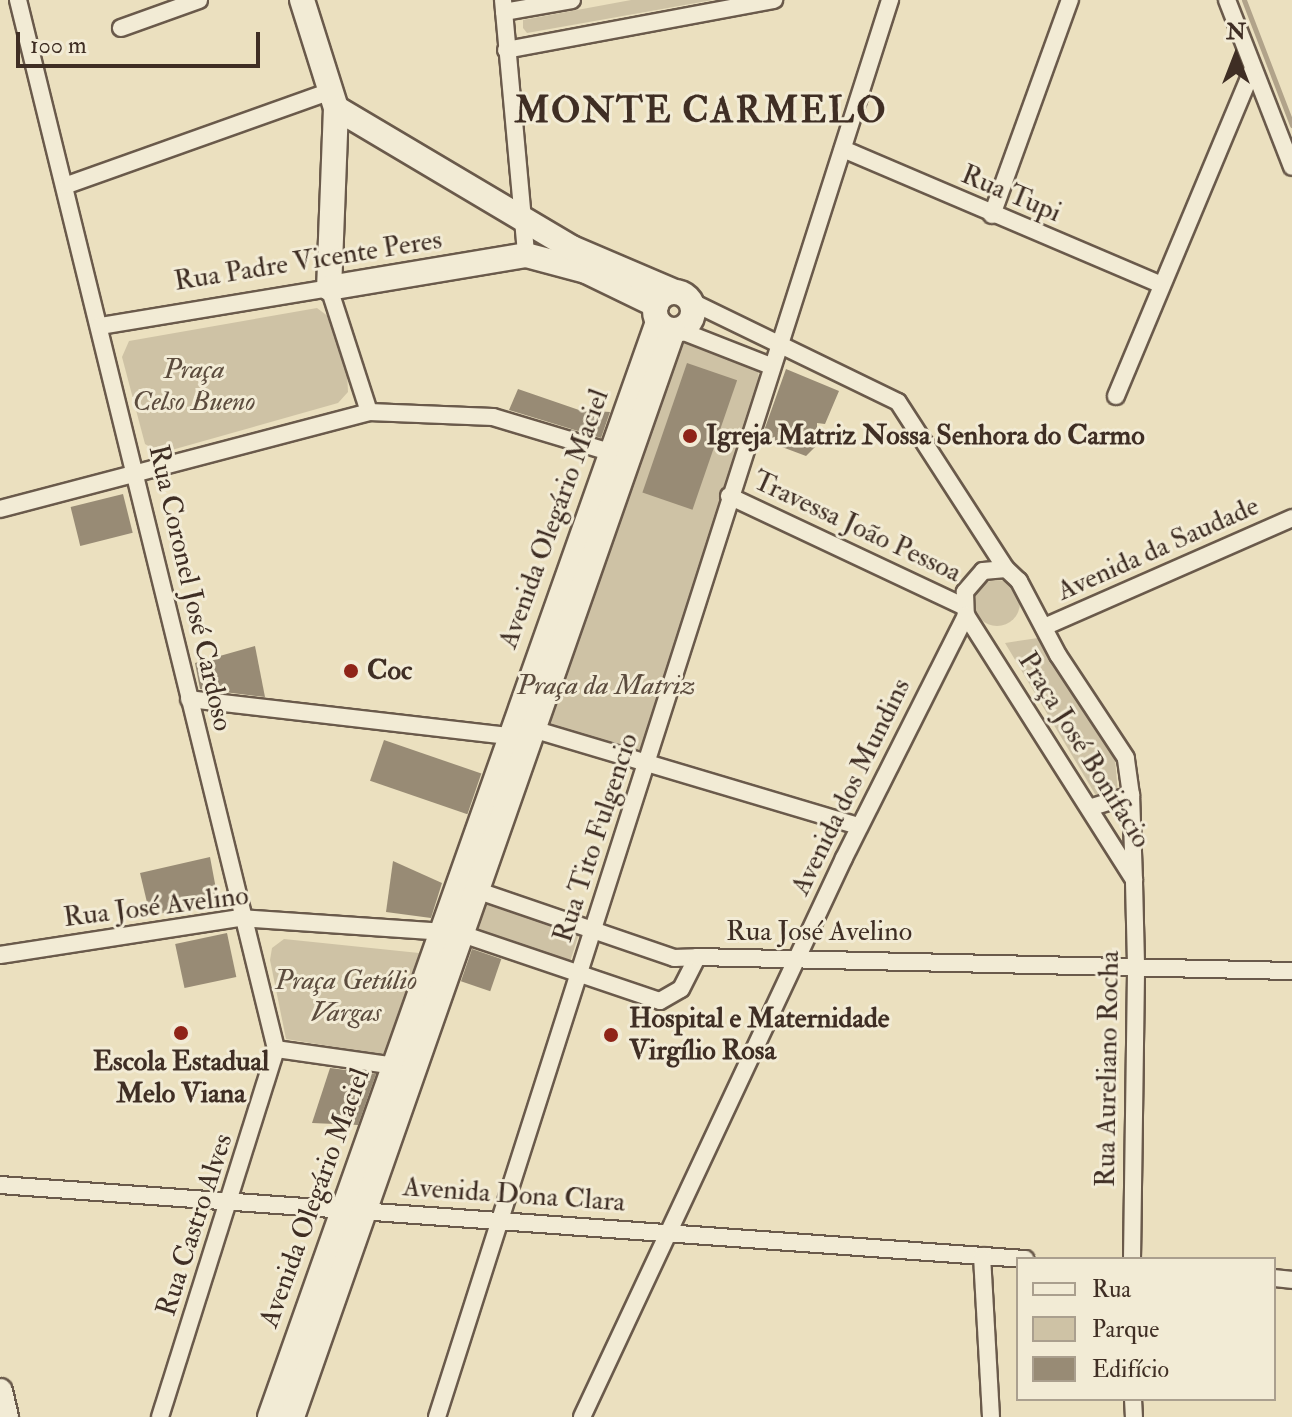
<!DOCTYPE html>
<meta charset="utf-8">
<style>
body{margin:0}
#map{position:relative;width:1292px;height:1417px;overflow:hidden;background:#ebe0bf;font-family:"IM FELL Double Pica",serif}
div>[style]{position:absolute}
.green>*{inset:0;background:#cec2a5;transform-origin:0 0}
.round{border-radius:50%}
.stream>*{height:5px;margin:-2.5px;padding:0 2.5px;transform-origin:2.5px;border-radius:2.5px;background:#b1a38a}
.building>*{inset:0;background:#988b75;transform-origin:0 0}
.roads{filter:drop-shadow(2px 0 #6a5a4b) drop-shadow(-2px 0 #6a5a4b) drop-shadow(0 2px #6a5a4b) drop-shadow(0 -2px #6a5a4b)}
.street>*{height:16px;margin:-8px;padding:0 8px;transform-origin:8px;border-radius:8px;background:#f2ebd5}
.secondary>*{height:24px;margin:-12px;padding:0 12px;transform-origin:12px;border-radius:12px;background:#f2ebd5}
.secondary>.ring{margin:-12px;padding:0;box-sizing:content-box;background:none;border:24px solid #f2ebd5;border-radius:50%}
.dots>*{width:22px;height:22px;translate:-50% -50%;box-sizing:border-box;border:4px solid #f2ebd5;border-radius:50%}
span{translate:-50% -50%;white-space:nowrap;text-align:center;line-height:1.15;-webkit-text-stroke:6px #f2ebd5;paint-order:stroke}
.street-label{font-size:28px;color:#3f2e24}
.park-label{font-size:28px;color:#5c4c3e;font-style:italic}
.poi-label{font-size:28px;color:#3f2e24;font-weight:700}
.left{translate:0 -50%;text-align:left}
.district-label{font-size:36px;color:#3f2e24;font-weight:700;letter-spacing:2px}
.legend{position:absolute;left:1016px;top:1257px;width:260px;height:144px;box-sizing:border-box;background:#f2ebd5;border:2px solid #aa9f8e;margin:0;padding:10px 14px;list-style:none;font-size:24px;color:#3f2e24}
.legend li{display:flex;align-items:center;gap:16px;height:40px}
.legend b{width:40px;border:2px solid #aa9f8e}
.north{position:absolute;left:1196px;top:16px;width:80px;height:80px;-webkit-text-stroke:6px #f2ebd5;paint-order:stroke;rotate:0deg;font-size:22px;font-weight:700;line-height:32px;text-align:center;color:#3f2e24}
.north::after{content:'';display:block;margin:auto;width:28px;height:36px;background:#3f2e24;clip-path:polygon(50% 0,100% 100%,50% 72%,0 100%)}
.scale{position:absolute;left:16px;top:32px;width:244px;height:36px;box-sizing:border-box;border:4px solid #3f2e24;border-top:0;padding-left:10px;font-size:24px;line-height:28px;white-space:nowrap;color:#3f2e24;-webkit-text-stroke:6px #f2ebd5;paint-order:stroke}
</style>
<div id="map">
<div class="green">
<div style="clip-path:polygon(631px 0,713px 0,527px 33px,523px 28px,523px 20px)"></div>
<div style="clip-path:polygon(317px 308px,333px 320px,347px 371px,348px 392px,338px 403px,161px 453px,145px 444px,122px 357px,129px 341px)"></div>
<div style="clip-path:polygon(682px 341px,758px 368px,759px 381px,640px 749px,632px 751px,541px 724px)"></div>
<div class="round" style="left:974px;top:580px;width:46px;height:46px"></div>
<div style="clip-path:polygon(1038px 638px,1115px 759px,1118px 793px,1098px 799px,1005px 643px)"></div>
<div style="left:477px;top:895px;width:109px;height:38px;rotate:18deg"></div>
<div style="clip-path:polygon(284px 939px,419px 953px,422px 965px,384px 1055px,286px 1039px,270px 960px,272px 948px)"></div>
</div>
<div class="stream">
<div style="left:1244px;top:0;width:134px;rotate:69deg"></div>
</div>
<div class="building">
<div style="left:687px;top:363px;width:53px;height:137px;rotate:19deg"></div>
<div style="clip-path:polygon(786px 369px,839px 391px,825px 424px,817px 423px,817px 445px,806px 456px,761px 439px)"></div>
<div style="clip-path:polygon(518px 389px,579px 410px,610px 412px,601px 438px,509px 410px)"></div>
<div style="left:123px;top:494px;width:40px;height:54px;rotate:76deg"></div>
<div style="clip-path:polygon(255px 646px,265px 697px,200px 689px,195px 663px)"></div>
<div style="left:384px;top:740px;width:103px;height:43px;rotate:19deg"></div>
<div style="clip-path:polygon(210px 857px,219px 905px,150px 915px,140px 873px)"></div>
<div style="clip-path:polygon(393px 861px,442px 883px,431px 918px,386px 912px)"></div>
<div style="left:227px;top:933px;width:45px;height:53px;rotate:78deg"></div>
<div style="left:472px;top:949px;width:31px;height:34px;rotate:19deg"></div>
<div style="clip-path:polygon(330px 1068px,376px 1074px,358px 1125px,312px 1123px)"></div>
</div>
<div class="roads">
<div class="street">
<div style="left:18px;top:0;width:1080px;rotate:76.18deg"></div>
<div style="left:503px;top:0;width:256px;rotate:84.8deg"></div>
<div style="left:1227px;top:0;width:179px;rotate:68.7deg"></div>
<div style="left:504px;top:12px;width:69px;rotate:-10deg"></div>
<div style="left:121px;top:28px;width:83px;rotate:-19.7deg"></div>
<div style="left:506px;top:50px;width:273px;rotate:-10.6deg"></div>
<div style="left:843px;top:149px;width:345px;rotate:23.1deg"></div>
<div style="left:67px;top:185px;width:280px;rotate:-19.6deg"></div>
<div style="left:992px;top:215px;width:229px;rotate:-70.1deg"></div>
<div style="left:690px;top:301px;width:231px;rotate:25.9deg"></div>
<div style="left:898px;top:402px;width:199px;rotate:57.1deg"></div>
<div style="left:100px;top:326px;width:232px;rotate:-9.4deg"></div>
<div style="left:329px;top:288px;width:130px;rotate:72.1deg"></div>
<div style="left:679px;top:330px;width:99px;rotate:21.4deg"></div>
<div style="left:1116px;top:396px;width:355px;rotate:-67.3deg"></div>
<div style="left:729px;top:496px;width:259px;rotate:25.2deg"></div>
<div style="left:0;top:509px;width:382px;rotate:-14.7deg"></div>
<div style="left:369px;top:412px;width:124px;rotate:2.3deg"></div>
<div style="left:493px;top:417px;width:133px;rotate:16.7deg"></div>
<div style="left:1044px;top:627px;width:271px;rotate:-23.7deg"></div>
<div style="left:189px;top:699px;width:322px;rotate:6.6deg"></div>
<div style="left:526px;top:727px;width:347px;rotate:16.6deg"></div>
<div style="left:1092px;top:807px;width:41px;rotate:-17.1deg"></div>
<div style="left:470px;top:888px;width:216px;rotate:18.9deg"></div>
<div style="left:674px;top:958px;width:23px;rotate:-2deg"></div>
<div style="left:0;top:955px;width:243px;rotate:-8.8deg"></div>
<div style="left:240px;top:918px;width:220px;rotate:3.9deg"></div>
<div style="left:459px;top:933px;width:212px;rotate:18.7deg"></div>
<div style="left:660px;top:1001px;width:24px;rotate:-30deg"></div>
<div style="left:681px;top:989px;width:36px;rotate:-63deg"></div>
<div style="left:697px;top:957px;width:595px;rotate:1.35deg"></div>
<div style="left:276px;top:1049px;width:127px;rotate:8.1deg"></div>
<div style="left:0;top:1185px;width:1028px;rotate:4.13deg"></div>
<div style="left:982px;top:1256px;width:161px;rotate:86.8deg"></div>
<div style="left:1132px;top:1259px;width:295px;rotate:-89.2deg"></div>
<div style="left:1136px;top:964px;width:84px;rotate:-91.4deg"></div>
<div style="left:1134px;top:880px;width:85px;rotate:-92deg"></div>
<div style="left:1131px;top:795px;width:37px;rotate:-98deg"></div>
<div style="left:1126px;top:758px;width:123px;rotate:-123.4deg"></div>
<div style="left:1058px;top:655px;width:84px;rotate:-117.8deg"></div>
<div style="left:1019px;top:581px;width:18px;rotate:-137deg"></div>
<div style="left:1006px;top:569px;width:23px;rotate:175deg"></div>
<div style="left:983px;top:571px;width:28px;rotate:131deg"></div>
<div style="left:965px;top:592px;width:23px;rotate:88deg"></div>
<div style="left:966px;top:615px;width:314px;rotate:57.6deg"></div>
<div style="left:1274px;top:1278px;width:18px;rotate:6deg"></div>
<div style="left:1133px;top:1399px;width:18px;rotate:87deg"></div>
<div style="left:160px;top:1417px;width:386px;rotate:-72.5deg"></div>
<div style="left:437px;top:1417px;width:1488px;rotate:-72.27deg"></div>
<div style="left:582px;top:1417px;width:617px;rotate:-64.89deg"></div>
<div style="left:844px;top:858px;width:272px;rotate:-63.3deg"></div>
</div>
<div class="secondary">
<div style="left:302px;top:0;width:113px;rotate:72.5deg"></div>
<div style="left:336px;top:108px;width:180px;rotate:92.2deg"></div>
<div style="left:329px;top:288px;width:200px;rotate:-9.5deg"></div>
<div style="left:526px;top:255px;width:62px;rotate:14.9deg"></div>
<div style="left:586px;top:271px;width:78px;rotate:25.9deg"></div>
<div style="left:336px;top:108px;width:274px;rotate:30.7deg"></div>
<div style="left:572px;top:248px;width:112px;rotate:23.1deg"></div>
<div class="ring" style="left:655px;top:292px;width:14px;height:14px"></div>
<div style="left:0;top:1391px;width:27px;rotate:77deg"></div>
<div style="left:270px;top:1417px;width:1162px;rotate:-70.49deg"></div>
<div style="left:292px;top:1417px;width:1151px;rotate:-70.67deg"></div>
</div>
</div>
<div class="dots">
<div style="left:690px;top:436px;background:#8f2418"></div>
<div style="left:351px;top:671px;background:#8f2418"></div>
<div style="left:181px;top:1033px;background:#8f2418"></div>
<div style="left:611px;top:1035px;background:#8f2418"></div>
</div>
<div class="street-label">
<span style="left:1011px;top:194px;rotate:23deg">Rua Tupi</span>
<span style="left:308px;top:261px;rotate:-9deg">Rua Padre Vicente Peres</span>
<span style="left:554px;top:519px;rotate:-70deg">Avenida Olegário Maciel</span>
<span style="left:857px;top:527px;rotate:25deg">Travessa João Pessoa</span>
<span style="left:1158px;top:549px;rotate:-24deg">Avenida da Saudade</span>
<span style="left:190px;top:588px;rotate:77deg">Rua Coronel José Cardoso</span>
<span style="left:1084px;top:750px;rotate:58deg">Praça José Bonifacio</span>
<span style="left:851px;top:787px;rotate:-64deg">Avenida dos Mundins</span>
<span style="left:596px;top:838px;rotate:-72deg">Rua Tito Fulgencio</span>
<span style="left:156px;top:907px;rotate:-7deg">Rua José Avelino</span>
<span style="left:819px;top:932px">Rua José Avelino</span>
<span style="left:1108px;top:1069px;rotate:-89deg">Rua Aureliano Rocha</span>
<span style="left:514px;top:1195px;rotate:4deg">Avenida Dona Clara</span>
<span style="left:315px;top:1198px;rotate:-70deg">Avenida Olegário Maciel</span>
<span style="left:195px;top:1225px;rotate:-72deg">Rua Castro Alves</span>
</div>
<div class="park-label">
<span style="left:194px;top:386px">Praça<br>Celso Bueno</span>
<span style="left:606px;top:686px">Praça da Matriz</span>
<span style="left:346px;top:997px">Praça Getúlio<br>Vargas</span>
</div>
<div class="poi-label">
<span class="left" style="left:706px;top:436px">Igreja Matriz Nossa Senhora do Carmo</span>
<span class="left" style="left:367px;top:671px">Coc</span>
<span class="left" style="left:629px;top:1035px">Hospital e Maternidade<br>Virgílio Rosa</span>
<span style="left:181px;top:1078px">Escola Estadual<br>Melo Viana</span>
</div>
<div class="district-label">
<span style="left:701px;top:111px">MONTE CARMELO</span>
</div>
<ul class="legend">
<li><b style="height:10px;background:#f2ebd5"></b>Rua</li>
<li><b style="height:22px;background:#cec2a5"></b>Parque</li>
<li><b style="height:22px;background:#988b75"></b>Edifício</li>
</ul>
<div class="north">N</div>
<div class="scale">100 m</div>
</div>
